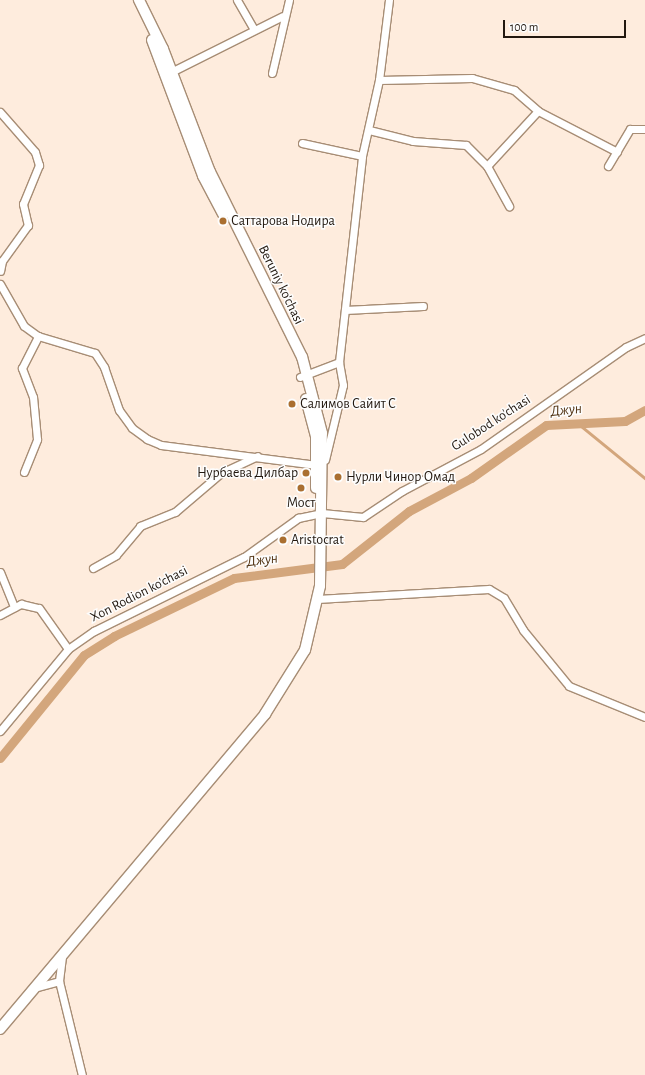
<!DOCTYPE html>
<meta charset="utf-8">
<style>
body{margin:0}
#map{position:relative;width:645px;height:1075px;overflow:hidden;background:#feecdd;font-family:"Alegreya Sans",sans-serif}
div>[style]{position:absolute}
.stream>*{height:2.5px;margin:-1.25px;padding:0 1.25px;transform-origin:1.25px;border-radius:1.25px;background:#d3a67c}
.canal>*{height:9px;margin:-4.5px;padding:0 4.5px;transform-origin:4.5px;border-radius:4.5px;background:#d3a67c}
.roads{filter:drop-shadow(1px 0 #a78d75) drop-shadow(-1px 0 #a78d75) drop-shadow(0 1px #a78d75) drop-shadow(0 -1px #a78d75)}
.minor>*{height:7px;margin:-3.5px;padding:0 3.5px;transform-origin:3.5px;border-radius:3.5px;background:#fff}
.secondary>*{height:10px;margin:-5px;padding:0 5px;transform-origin:5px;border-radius:5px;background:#fff}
.dots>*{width:11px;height:11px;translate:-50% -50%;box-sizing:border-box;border:2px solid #fdfdfd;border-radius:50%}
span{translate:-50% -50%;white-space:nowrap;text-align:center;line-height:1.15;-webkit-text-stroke:3px #fdfdfd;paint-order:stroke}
.poi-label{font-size:14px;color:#22180f}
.left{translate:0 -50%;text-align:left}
.right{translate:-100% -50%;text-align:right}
.street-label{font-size:14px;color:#22180f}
.water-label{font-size:15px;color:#503110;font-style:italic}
.scale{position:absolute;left:503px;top:20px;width:123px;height:18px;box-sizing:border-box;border:2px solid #22180f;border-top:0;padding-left:5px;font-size:12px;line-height:14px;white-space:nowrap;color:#22180f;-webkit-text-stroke:3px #fdfdfd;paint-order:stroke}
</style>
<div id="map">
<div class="stream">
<div style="left:575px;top:421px;width:90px;rotate:39.2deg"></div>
</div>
<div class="canal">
<div style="left:0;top:758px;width:133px;rotate:-50.8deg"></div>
<div style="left:84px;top:655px;width:36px;rotate:-32deg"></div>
<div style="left:114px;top:636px;width:133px;rotate:-25.8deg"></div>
<div style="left:234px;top:578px;width:109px;rotate:-7.4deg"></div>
<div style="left:342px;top:564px;width:85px;rotate:-38.3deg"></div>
<div style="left:409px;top:511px;width:70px;rotate:-28deg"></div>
<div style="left:471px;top:478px;width:92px;rotate:-35.2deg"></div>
<div style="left:546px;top:425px;width:79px;rotate:-2.9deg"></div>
<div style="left:625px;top:421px;width:23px;rotate:-29deg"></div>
</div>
<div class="roads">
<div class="minor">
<div style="left:237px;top:0;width:34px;rotate:60deg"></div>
<div style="left:169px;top:73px;width:127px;rotate:-26.6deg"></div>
<div style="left:272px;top:73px;width:75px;rotate:-76.9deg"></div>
<div style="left:379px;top:80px;width:93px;rotate:-1.2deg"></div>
<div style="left:472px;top:78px;width:44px;rotate:15.9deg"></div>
<div style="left:514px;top:90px;width:32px;rotate:41deg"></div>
<div style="left:538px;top:111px;width:89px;rotate:27.4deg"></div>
<div style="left:0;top:112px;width:53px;rotate:48.8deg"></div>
<div style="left:35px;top:152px;width:14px;rotate:73deg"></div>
<div style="left:39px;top:165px;width:42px;rotate:112.3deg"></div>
<div style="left:23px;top:204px;width:22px;rotate:77deg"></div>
<div style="left:28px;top:225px;width:44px;rotate:125.8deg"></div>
<div style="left:2px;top:261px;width:10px;rotate:101deg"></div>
<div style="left:369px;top:130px;width:45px;rotate:14deg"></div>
<div style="left:413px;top:141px;width:53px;rotate:4.3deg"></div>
<div style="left:466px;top:145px;width:30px;rotate:45deg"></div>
<div style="left:487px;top:166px;width:46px;rotate:61.2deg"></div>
<div style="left:302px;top:143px;width:61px;rotate:12.2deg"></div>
<div style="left:487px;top:166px;width:75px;rotate:-47.2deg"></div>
<div style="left:608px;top:166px;width:43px;rotate:-59.3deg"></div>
<div style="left:630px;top:129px;width:15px"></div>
<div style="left:0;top:284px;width:48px;rotate:60.3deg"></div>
<div style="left:24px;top:326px;width:17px;rotate:36deg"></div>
<div style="left:38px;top:336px;width:59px;rotate:16.6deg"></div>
<div style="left:95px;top:353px;width:17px;rotate:57deg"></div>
<div style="left:104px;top:367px;width:46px;rotate:70.8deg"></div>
<div style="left:119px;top:410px;width:22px;rotate:54deg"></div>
<div style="left:132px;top:428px;width:19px;rotate:36deg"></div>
<div style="left:147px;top:439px;width:15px;rotate:23deg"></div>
<div style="left:161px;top:445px;width:157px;rotate:7.3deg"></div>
<div style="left:345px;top:310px;width:78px;rotate:-2.9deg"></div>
<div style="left:300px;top:377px;width:42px;rotate:-21deg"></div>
<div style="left:325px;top:460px;width:77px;rotate:-76.5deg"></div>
<div style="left:343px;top:385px;width:23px;rotate:-100deg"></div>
<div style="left:339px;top:362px;width:207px;rotate:-83.6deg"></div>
<div style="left:362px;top:156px;width:78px;rotate:-77.4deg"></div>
<div style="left:379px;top:80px;width:81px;rotate:-82.9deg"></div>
<div style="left:24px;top:472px;width:35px;rotate:-68deg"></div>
<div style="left:37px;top:439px;width:42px;rotate:-95.4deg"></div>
<div style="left:33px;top:397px;width:31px;rotate:-111deg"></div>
<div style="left:22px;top:368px;width:36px;rotate:-63deg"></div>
<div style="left:93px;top:568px;width:26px;rotate:-29deg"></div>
<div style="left:116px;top:555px;width:38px;rotate:-50deg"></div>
<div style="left:140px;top:526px;width:38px;rotate:-22deg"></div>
<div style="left:175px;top:512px;width:60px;rotate:-40.3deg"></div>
<div style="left:221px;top:473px;width:40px;rotate:-25deg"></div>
<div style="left:0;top:572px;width:38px;rotate:68deg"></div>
<div style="left:317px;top:599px;width:172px;rotate:-3.3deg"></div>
<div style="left:489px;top:589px;width:17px;rotate:31deg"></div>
<div style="left:504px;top:598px;width:37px;rotate:59deg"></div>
<div style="left:523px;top:630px;width:72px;rotate:50.6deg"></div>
<div style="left:569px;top:686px;width:82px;rotate:22.2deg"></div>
<div style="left:0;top:615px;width:24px;rotate:-28deg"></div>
<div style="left:21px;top:604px;width:18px;rotate:13deg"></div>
<div style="left:39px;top:608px;width:50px;rotate:54.7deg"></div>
<div style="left:0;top:731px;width:107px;rotate:-50.3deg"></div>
<div style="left:68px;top:649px;width:32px;rotate:-35deg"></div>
<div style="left:94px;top:631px;width:167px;rotate:-26.3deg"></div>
<div style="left:244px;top:557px;width:67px;rotate:-35.8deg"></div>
<div style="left:298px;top:518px;width:25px;rotate:-12deg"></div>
<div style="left:322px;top:513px;width:41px;rotate:5.6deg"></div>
<div style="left:363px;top:517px;width:47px;rotate:-33.7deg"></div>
<div style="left:402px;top:491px;width:89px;rotate:-28deg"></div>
<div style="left:481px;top:449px;width:177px;rotate:-35.1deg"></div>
<div style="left:626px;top:347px;width:21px;rotate:-25deg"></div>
<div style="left:59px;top:981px;width:97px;rotate:76.3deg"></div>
<div style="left:37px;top:987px;width:23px;rotate:-15deg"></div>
<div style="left:59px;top:981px;width:24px;rotate:-83deg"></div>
</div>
<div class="secondary">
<div style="left:152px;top:40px;width:145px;rotate:69.4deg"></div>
<div style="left:203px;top:176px;width:43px;rotate:62.2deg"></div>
<div style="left:306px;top:399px;width:39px;rotate:75deg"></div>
<div style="left:316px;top:437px;width:51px;rotate:90deg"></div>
<div style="left:0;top:1029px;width:412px;rotate:-49.9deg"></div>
<div style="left:265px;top:714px;width:75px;rotate:-58deg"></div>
<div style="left:305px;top:650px;width:66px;rotate:-76.8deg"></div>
<div style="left:320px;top:586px;width:153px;rotate:-89.3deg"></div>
<div style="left:322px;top:433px;width:79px;rotate:-104.7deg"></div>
<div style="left:302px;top:357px;width:207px;rotate:-116.4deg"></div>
<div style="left:210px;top:172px;width:132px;rotate:-110.9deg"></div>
<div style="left:163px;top:49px;width:55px;rotate:-116.1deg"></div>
</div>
</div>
<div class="dots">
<div style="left:223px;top:221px;background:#aa6f30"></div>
<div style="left:292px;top:404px;background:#aa6f30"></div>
<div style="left:306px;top:473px;background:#aa6f30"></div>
<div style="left:338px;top:477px;background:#aa6f30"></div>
<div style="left:301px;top:488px;background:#aa6f30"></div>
<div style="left:283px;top:540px;background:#aa6f30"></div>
</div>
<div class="poi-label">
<span class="left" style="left:231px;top:221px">Саттарова Нодира</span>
<span class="left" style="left:300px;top:404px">Салимов Сайит С</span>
<span class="right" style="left:298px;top:473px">Нурбаева Дилбар</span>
<span class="left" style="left:346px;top:477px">Нурли Чинор Омад</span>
<span style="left:301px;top:503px">Мост</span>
<span class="left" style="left:291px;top:540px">Aristocrat</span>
</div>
<div class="street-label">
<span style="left:281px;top:285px;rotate:64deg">Beruniy ko'chasi</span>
<span style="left:491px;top:423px;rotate:-33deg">Gulobod ko'chasi</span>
<span style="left:139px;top:594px;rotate:-27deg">Xon Rodion ko'chasi</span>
</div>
<div class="water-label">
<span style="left:566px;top:410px;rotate:-6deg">Джун</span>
<span style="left:262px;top:560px;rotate:-7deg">Джун</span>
</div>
<div class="scale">100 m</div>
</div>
